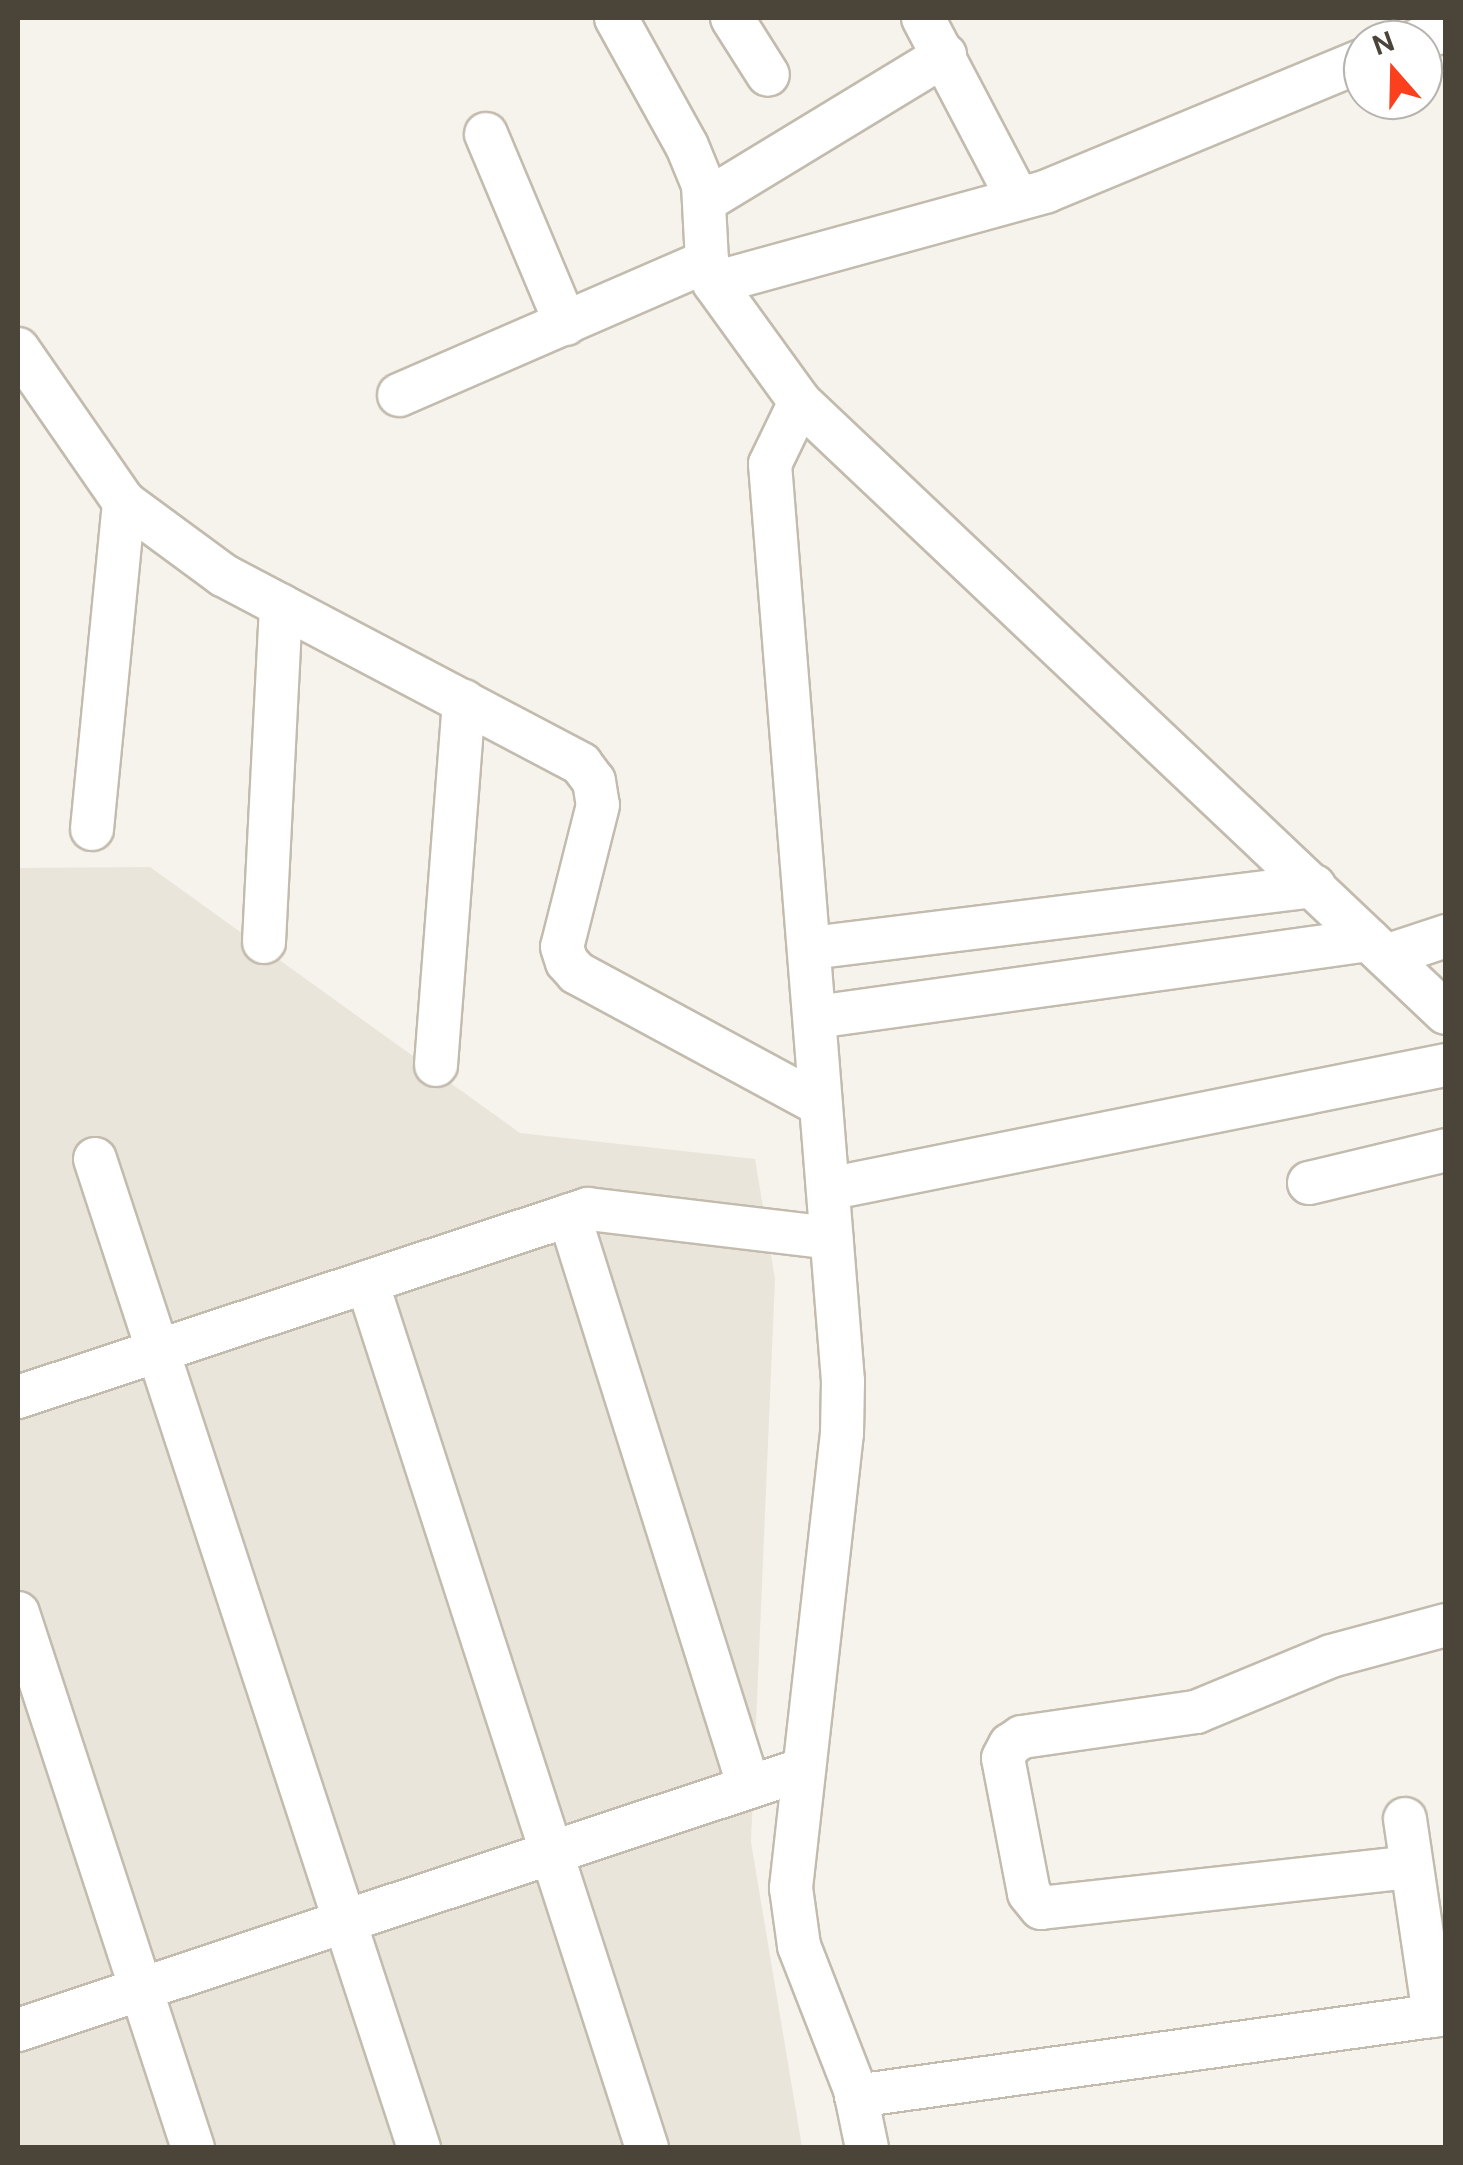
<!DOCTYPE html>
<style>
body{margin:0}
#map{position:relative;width:1463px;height:2165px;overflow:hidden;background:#f6f3ec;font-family:"DM Sans",sans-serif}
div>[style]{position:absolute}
.residential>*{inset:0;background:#eae5da}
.roads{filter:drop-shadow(2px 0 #c2bbae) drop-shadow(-2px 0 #c2bbae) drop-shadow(0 2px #c2bbae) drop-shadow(0 -2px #c2bbae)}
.minor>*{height:42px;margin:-21px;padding:0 21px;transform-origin:21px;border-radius:21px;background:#fff}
span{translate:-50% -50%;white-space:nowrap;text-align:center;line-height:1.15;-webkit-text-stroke:8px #fff;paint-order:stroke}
.frame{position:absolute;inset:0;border:20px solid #4b4439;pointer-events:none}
.north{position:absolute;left:1343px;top:20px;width:100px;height:100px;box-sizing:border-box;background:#fff;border:2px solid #b7b4b0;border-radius:50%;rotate:340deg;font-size:28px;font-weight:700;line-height:40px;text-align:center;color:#4b4439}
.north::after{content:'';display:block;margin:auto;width:35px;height:45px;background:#fc3f1d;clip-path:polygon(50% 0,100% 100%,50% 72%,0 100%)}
</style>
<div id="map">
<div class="residential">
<div style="clip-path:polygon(150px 867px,520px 1133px,755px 1159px,775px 1279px,751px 1842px,802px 2147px,18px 2147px,18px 868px)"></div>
</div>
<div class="roads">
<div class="minor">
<div style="left:616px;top:18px;width:146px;rotate:61deg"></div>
<div style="left:687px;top:146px;width:42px;rotate:67.7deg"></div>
<div style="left:703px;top:185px;width:76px;rotate:87deg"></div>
<div style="left:707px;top:261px;width:23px;rotate:72deg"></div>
<div style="left:714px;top:283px;width:147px;rotate:54.1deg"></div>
<div style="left:800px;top:402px;width:889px;rotate:43.41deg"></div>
<div style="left:732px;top:18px;width:67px;rotate:57.7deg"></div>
<div style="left:923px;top:18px;width:204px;rotate:62.3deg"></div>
<div style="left:1418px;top:40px;width:30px;rotate:-20deg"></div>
<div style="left:486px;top:134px;width:206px;rotate:67.2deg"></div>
<div style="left:705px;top:201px;width:281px;rotate:-31.3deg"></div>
<div style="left:714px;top:283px;width:345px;rotate:-15.4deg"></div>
<div style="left:1047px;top:191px;width:342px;rotate:-22.5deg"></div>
<div style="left:18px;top:349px;width:186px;rotate:55.3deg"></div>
<div style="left:124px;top:502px;width:123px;rotate:36.4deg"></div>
<div style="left:223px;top:575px;width:405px;rotate:27.8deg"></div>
<div style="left:581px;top:764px;width:21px;rotate:53deg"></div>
<div style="left:594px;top:781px;width:24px;rotate:81deg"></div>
<div style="left:598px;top:805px;width:146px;rotate:104.2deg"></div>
<div style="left:562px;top:947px;width:16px;rotate:72deg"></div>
<div style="left:567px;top:962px;width:15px;rotate:48deg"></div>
<div style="left:577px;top:973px;width:277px;rotate:28.4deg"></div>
<div style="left:399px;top:395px;width:336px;rotate:-23.5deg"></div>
<div style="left:800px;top:402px;width:69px;rotate:115.8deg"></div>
<div style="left:770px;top:464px;width:920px;rotate:85.45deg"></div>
<div style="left:843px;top:1381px;width:52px;rotate:91.1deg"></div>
<div style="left:842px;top:1433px;width:458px;rotate:96.4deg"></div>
<div style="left:791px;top:1888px;width:59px;rotate:82.1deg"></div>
<div style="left:799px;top:1946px;width:155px;rotate:68.7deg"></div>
<div style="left:855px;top:2090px;width:59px;rotate:78.3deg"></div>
<div style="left:92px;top:829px;width:329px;rotate:-84.4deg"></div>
<div style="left:264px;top:942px;width:337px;rotate:-87.1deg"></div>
<div style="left:811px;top:948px;width:507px;rotate:-7.03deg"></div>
<div style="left:1386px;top:956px;width:63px;rotate:-18.4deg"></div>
<div style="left:816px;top:1017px;width:558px;rotate:-7.93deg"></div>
<div style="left:436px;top:1065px;width:365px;rotate:-85.6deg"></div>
<div style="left:95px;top:1159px;width:1041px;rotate:71.86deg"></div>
<div style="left:1309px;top:1183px;width:141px;rotate:-13.5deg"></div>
<div style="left:828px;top:1189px;width:630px;rotate:-11.35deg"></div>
<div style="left:569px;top:1215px;width:600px;rotate:72.53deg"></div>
<div style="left:367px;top:1282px;width:910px;rotate:72.08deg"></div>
<div style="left:18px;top:1397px;width:600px;rotate:-18.25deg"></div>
<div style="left:588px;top:1209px;width:245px;rotate:6.8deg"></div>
<div style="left:18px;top:1613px;width:563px;rotate:71.89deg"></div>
<div style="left:1405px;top:1819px;width:199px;rotate:81.6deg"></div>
<div style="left:1411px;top:1867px;width:372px;rotate:173.7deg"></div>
<div style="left:1041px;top:1908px;width:19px;rotate:-129deg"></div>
<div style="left:1029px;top:1893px;width:137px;rotate:-100.9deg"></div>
<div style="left:1003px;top:1758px;width:15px;rotate:-62deg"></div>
<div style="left:1010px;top:1745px;width:14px;rotate:-34deg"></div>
<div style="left:1022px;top:1737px;width:176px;rotate:-8.2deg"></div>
<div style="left:1196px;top:1712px;width:146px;rotate:-22.5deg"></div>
<div style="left:1331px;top:1656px;width:119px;rotate:-15.1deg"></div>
<div style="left:18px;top:2030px;width:828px;rotate:-18.37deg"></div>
<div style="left:856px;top:2096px;width:596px;rotate:-7.91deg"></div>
</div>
</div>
<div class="frame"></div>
<div class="north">N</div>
</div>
